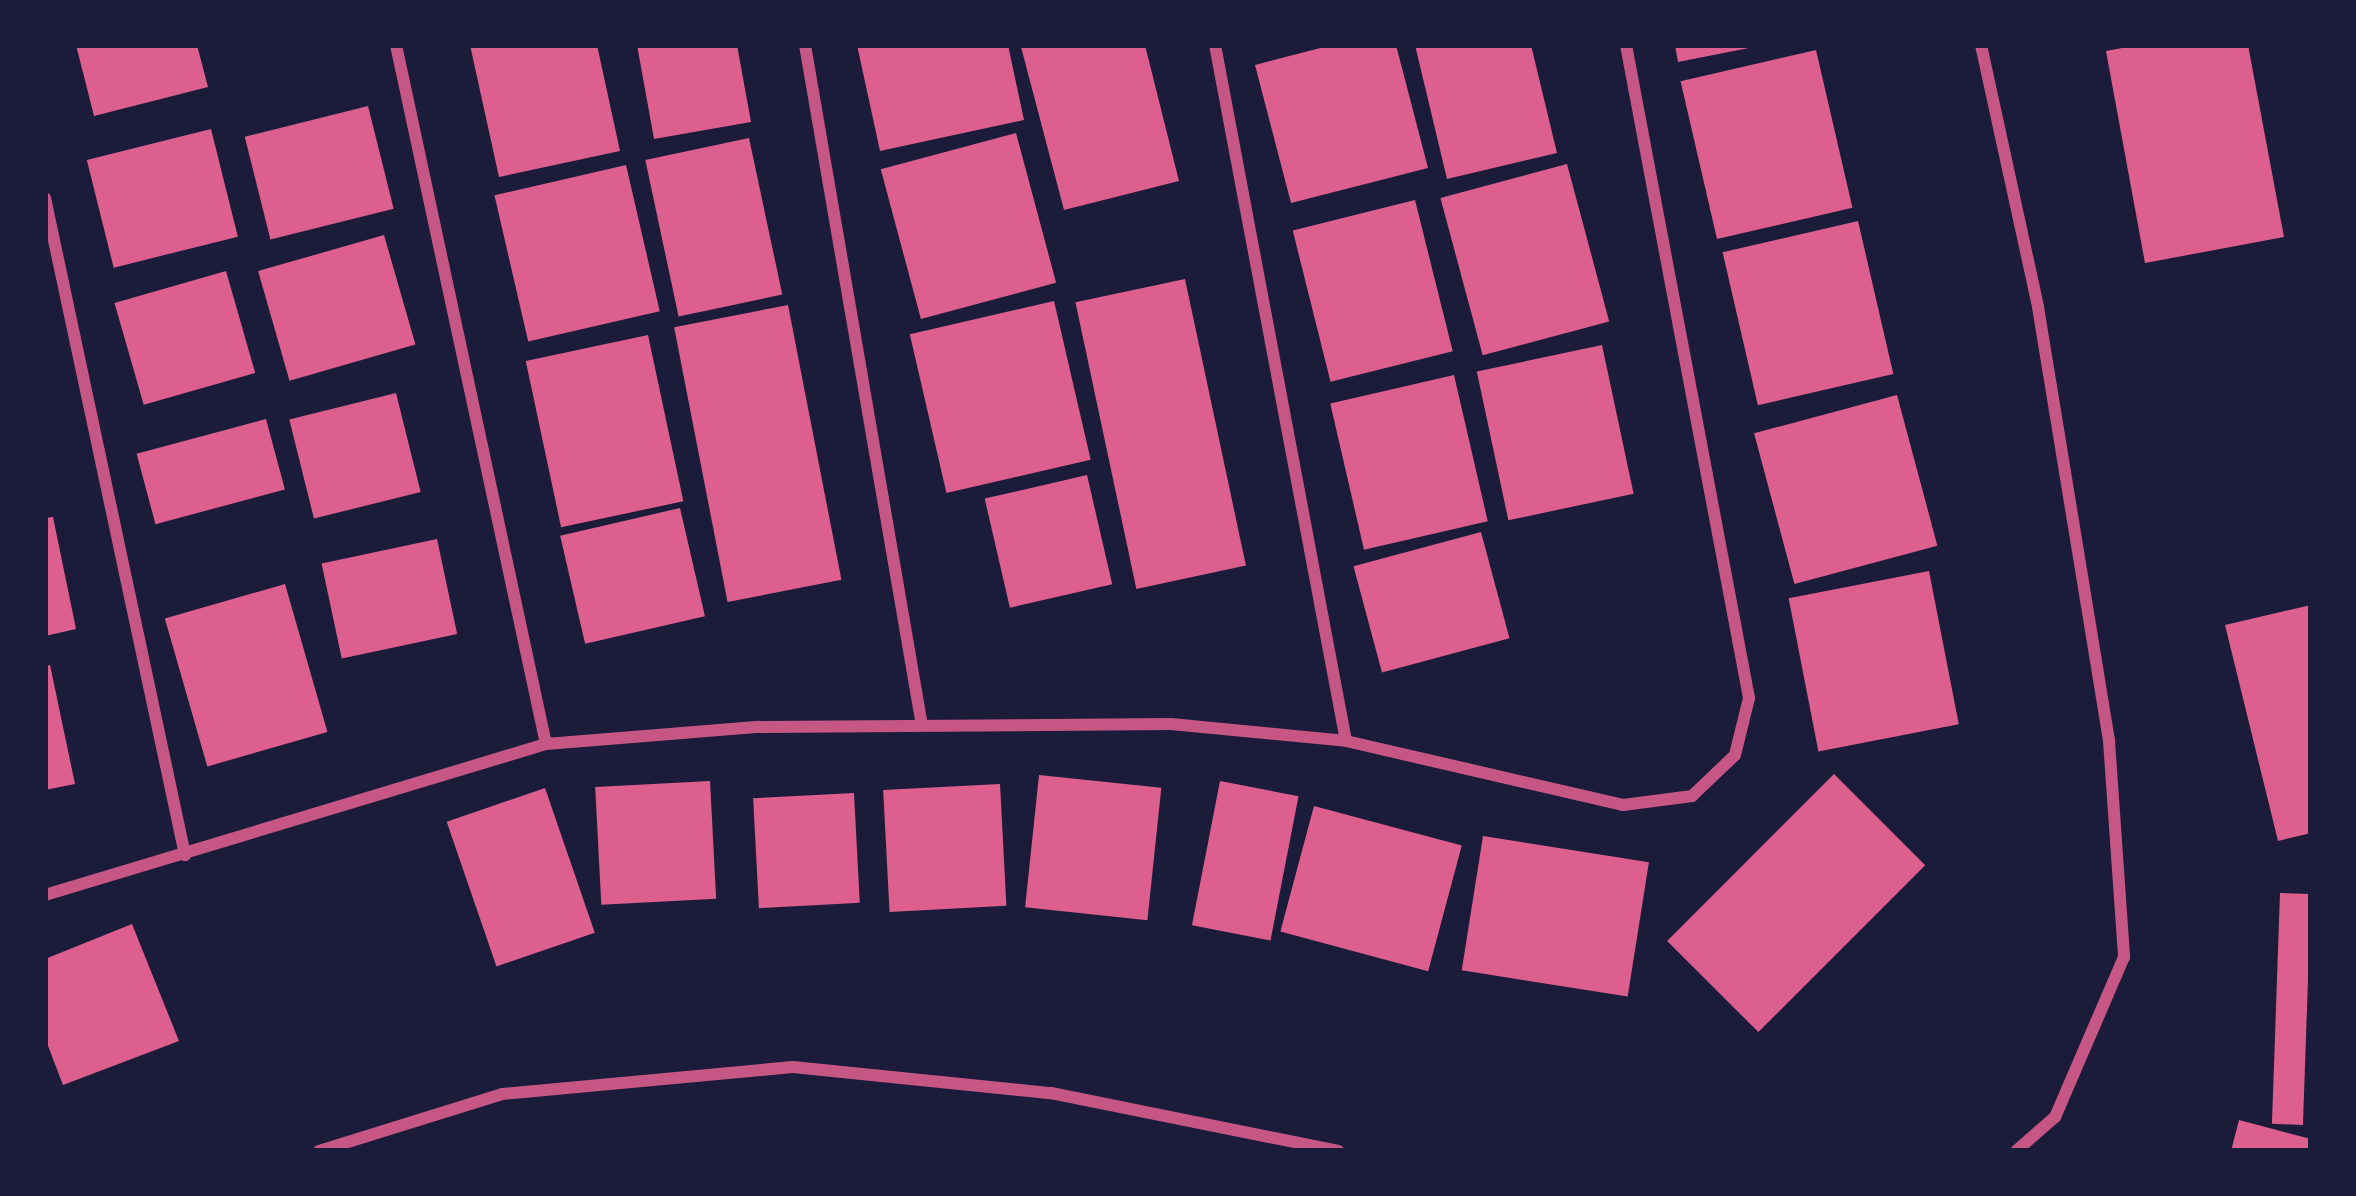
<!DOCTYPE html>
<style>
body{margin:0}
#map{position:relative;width:2356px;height:1196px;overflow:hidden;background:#1b1b3a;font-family:"Crimson Pro",serif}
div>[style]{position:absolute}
.building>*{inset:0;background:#dd5f8e;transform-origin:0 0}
.minor>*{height:12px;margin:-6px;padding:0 6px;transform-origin:6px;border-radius:6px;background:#c65784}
span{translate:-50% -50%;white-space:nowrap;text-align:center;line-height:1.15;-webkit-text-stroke:9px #1b1b3a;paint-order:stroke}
.frame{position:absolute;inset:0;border:48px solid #1b1b3a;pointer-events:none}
</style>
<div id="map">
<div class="building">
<div style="clip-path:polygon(76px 45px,197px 45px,208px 87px,94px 116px)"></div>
<div style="clip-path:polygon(470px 45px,597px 45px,620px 151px,499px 177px)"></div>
<div style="clip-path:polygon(637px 45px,737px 45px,751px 122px,654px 139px)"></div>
<div style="clip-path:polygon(857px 45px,1008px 45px,1024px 120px,880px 151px)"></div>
<div style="clip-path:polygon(1145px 45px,1179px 181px,1064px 210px,1021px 47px)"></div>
<div style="clip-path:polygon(1332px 45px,1396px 45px,1428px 168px,1291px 203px,1255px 65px)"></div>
<div style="clip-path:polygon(1415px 45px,1531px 45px,1557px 153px,1447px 179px)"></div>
<div style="clip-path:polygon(1675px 45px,1754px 45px,1754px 47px,1678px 62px)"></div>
<div style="clip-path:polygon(2138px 45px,2248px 45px,2284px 237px,2145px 263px,2106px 51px)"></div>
<div style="left:1816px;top:50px;width:162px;height:139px;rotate:77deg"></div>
<div style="left:368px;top:106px;width:106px;height:127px;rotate:76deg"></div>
<div style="left:211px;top:129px;width:111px;height:128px;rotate:76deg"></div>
<div style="left:1016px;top:133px;width:155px;height:140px;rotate:75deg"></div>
<div style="left:749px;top:138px;width:160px;height:106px;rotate:78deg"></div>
<div style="left:1567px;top:164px;width:163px;height:131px;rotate:75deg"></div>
<div style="left:626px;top:165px;width:150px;height:135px;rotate:77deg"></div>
<div style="left:1415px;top:200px;width:156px;height:126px;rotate:76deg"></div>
<div style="left:1858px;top:221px;width:157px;height:139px;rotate:77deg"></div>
<div style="left:384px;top:235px;width:114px;height:131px;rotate:74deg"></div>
<div style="left:226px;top:271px;width:106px;height:116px;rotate:74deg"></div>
<div style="left:1185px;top:279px;width:293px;height:112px;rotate:78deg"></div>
<div style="left:1054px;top:301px;width:163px;height:148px;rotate:77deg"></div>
<div style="left:788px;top:305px;width:280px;height:116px;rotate:79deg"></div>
<div style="left:648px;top:335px;width:170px;height:125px;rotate:78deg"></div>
<div style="left:1602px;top:345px;width:152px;height:128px;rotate:78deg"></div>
<div style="left:1454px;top:375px;width:150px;height:127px;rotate:77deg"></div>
<div style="left:396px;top:393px;width:102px;height:110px;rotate:76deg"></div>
<div style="left:1897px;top:395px;width:156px;height:148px;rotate:75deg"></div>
<div style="left:266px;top:419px;width:73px;height:134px;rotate:75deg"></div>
<div style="left:1087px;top:475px;width:112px;height:105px;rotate:77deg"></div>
<div style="left:680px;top:508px;width:111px;height:123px;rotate:77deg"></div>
<div style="clip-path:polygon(53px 517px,76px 629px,45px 636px,45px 518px)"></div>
<div style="left:1481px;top:532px;width:110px;height:132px;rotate:75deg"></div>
<div style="left:437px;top:539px;width:97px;height:118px;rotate:78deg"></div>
<div style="left:1929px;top:571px;width:156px;height:143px;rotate:79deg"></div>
<div style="left:285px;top:584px;width:154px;height:125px;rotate:74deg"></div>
<div style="clip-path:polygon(2311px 605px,2311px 833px,2278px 841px,2225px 625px)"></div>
<div style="clip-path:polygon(50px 665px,75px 784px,45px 790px,45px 666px)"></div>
<div style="left:1834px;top:774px;width:129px;height:236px;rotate:45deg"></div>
<div style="left:1039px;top:775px;width:123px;height:133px;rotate:6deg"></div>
<div style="left:710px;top:781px;width:118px;height:115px;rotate:87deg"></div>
<div style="left:1220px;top:781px;width:80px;height:147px;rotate:11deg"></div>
<div style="left:1000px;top:784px;width:122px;height:117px;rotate:87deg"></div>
<div style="left:545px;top:788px;width:153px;height:104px;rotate:71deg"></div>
<div style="left:854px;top:793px;width:110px;height:101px;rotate:87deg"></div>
<div style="left:1314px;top:806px;width:153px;height:130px;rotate:15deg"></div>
<div style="left:1483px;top:836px;width:168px;height:136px;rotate:9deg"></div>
<div style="left:2280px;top:893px;width:31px;height:231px;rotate:2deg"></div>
<div style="clip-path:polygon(132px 924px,179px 1041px,63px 1085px,45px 1038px,45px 959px)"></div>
<div style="clip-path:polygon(2239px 1120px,2311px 1139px,2311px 1151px,2231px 1151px)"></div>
</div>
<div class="minor">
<div style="left:396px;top:45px;width:715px;rotate:77.89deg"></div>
<div style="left:805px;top:45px;width:685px;rotate:80.25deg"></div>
<div style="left:1215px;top:45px;width:708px;rotate:79.34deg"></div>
<div style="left:1981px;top:45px;width:268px;rotate:77.7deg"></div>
<div style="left:2038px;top:307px;width:440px;rotate:80.7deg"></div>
<div style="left:2109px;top:741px;width:217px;rotate:86deg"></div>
<div style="left:2124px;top:957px;width:174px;rotate:113.3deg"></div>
<div style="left:2055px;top:1117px;width:52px;rotate:138.9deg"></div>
<div style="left:45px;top:198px;width:672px;rotate:77.97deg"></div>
<div style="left:45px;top:895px;width:523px;rotate:-16.77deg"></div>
<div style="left:546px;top:744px;width:214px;rotate:-4.6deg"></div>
<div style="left:759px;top:727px;width:412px;rotate:-0.4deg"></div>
<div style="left:1171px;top:724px;width:176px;rotate:5.5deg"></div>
<div style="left:1346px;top:741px;width:284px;rotate:13deg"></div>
<div style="left:1623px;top:805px;width:70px;rotate:-7.4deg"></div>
<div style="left:1692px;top:796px;width:59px;rotate:-43.6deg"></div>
<div style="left:1735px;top:755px;width:59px;rotate:-76.2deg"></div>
<div style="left:1749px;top:698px;width:664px;rotate:-100.67deg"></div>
<div style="left:319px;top:1151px;width:192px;rotate:-17.3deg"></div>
<div style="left:502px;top:1094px;width:292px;rotate:-5.3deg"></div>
<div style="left:793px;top:1067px;width:259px;rotate:5.8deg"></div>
<div style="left:1051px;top:1093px;width:293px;rotate:11.4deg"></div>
</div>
<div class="frame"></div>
</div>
